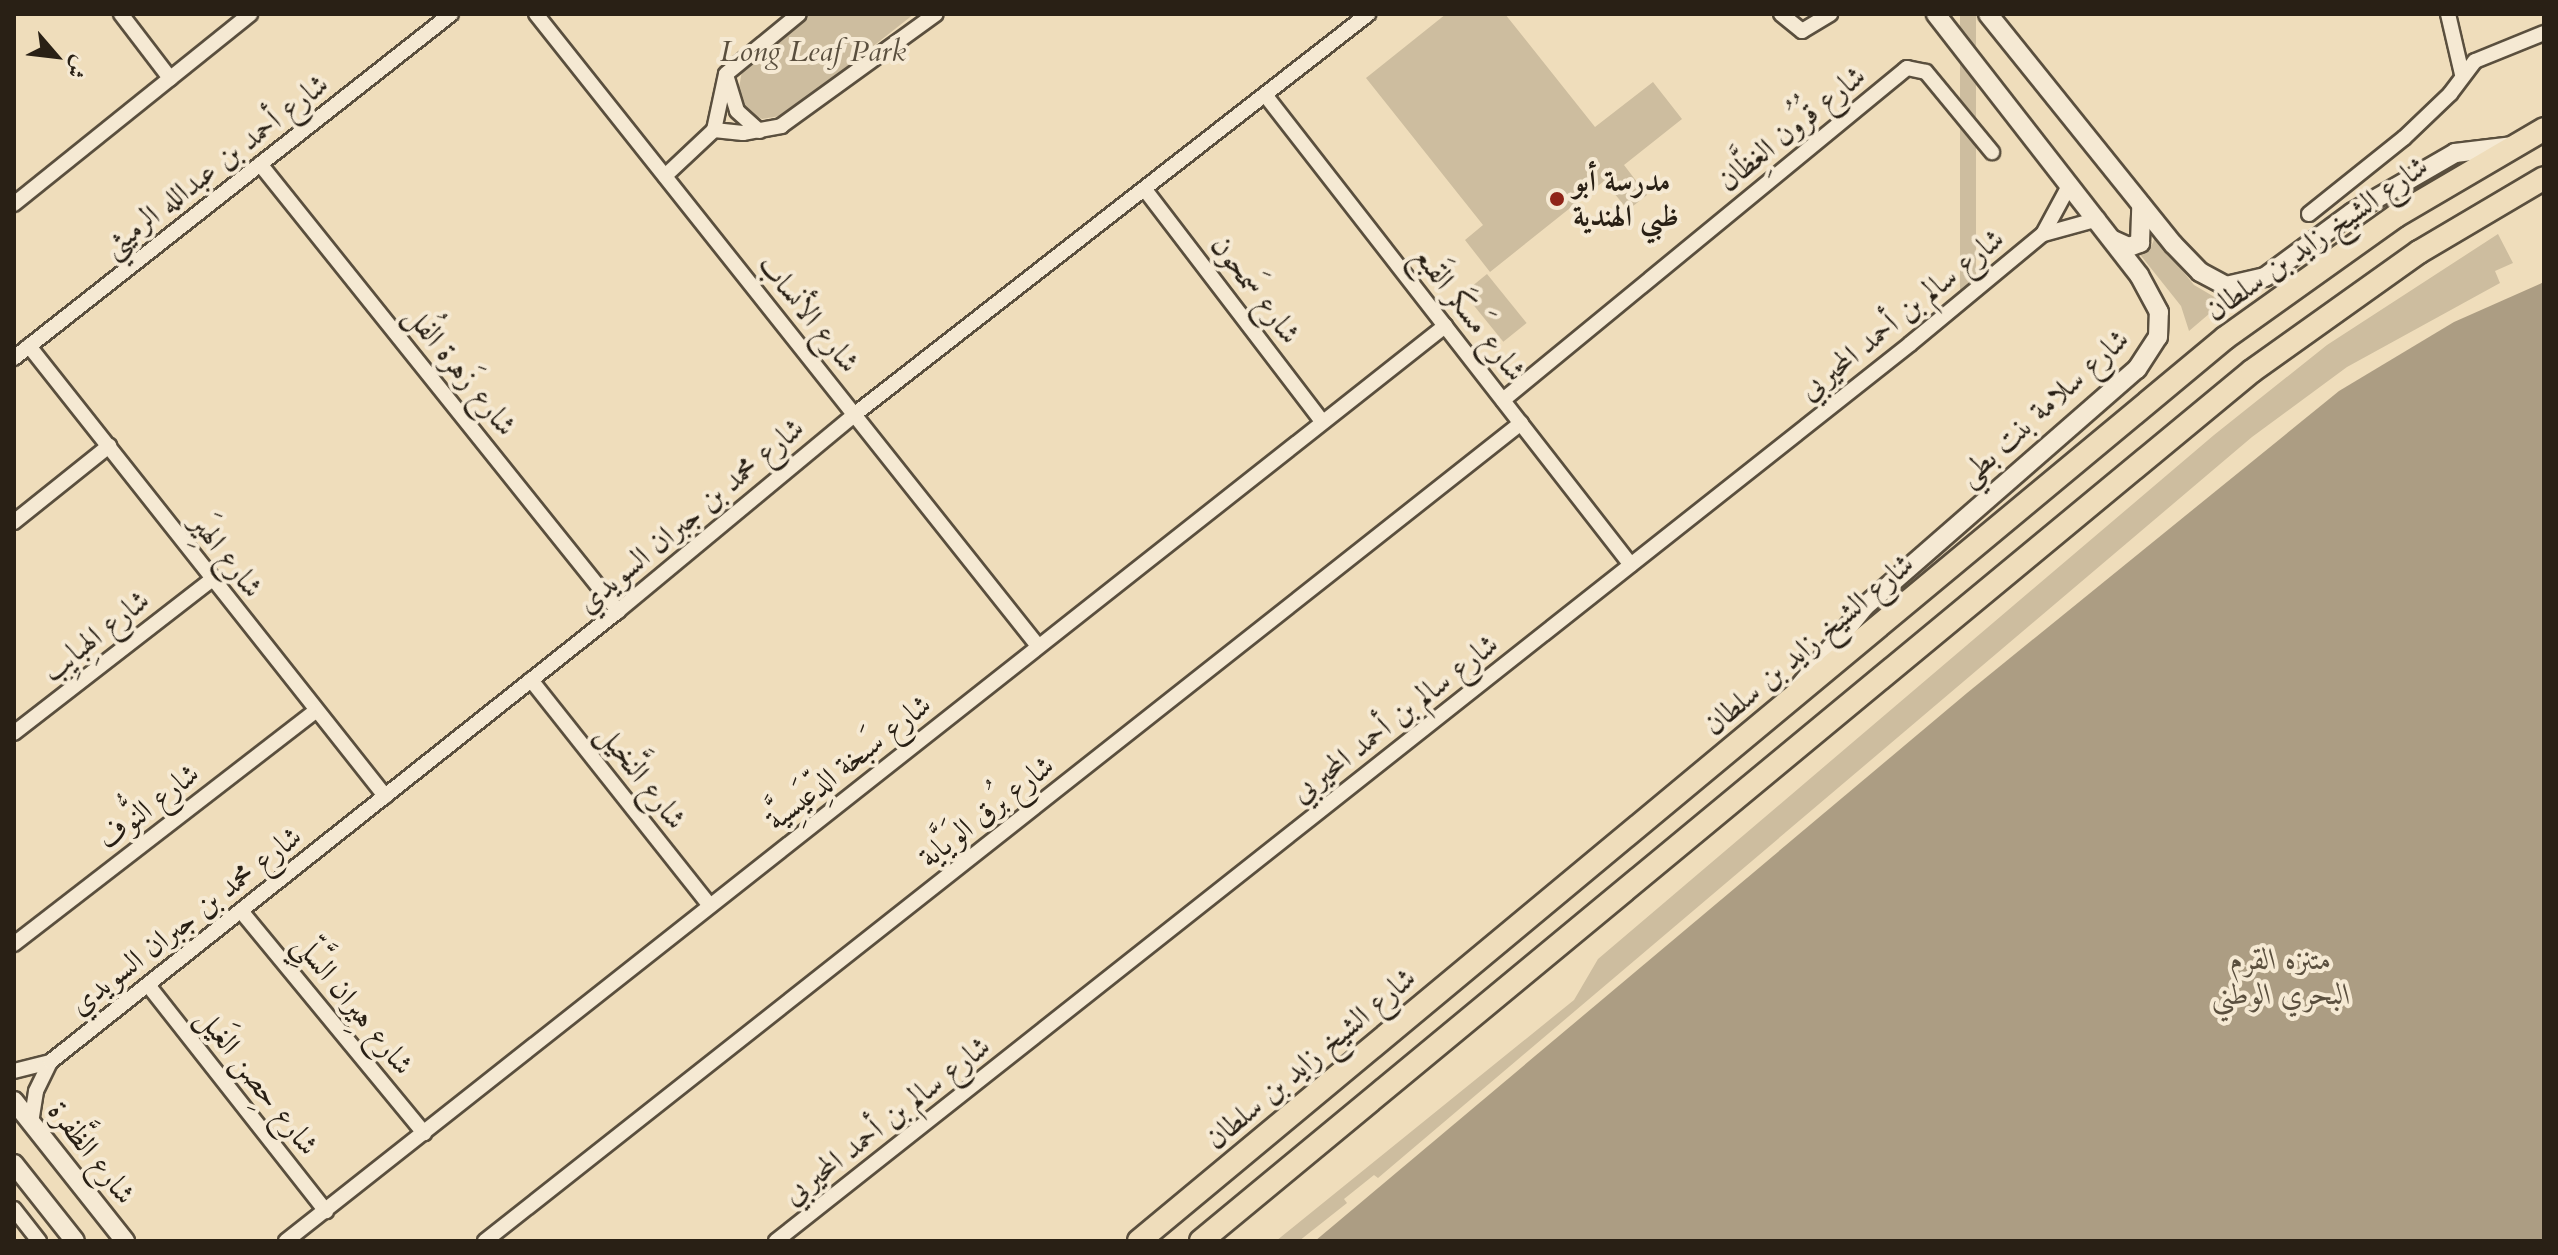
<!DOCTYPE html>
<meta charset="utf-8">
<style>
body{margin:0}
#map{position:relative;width:2558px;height:1255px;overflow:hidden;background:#efddbb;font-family:Cardo,Amiri,serif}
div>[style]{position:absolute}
.green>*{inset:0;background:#cdbd9f;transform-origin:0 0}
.water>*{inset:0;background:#ac9d83}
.roads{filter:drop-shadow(2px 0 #5a4f3e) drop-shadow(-2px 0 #5a4f3e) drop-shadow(0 2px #5a4f3e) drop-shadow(0 -2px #5a4f3e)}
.minor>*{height:14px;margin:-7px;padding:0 7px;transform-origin:7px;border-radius:7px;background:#f5e9d3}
.secondary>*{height:18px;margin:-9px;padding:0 9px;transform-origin:9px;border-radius:9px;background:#f5e9d3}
.trunk>*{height:22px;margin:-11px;padding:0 11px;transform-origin:11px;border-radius:11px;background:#efddbb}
.dots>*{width:22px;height:22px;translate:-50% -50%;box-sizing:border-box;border:4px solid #f5e9d3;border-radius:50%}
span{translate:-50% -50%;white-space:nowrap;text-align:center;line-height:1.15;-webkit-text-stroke:8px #f5e9d3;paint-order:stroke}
.park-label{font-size:30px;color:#5a4f3e;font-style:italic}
.street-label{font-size:30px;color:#292015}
.poi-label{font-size:30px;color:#292015;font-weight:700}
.left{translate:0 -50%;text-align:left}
.frame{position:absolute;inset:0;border:16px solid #292015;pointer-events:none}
.north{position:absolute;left:16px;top:16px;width:80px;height:80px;-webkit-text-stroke:6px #f5e9d3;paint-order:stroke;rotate:118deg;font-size:22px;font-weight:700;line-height:32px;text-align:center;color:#292015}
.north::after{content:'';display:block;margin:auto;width:28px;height:36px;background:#292015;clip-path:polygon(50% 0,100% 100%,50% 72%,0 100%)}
</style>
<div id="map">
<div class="green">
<div style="clip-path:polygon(808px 14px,914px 14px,786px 115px,762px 119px,743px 108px,738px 93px,743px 66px)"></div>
<div style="clip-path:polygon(1446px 14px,1505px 14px,1595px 127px,1653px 82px,1682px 119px,1624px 165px,1647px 195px,1628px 210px,1604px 181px,1490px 272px,1465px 240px,1483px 225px,1366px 78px)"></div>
<div style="left:1960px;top:14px;width:16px;height:278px"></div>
<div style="clip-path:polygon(2498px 234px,2513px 263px,2495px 271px,2500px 283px,2347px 367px,2252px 437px,1378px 1178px,1374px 1175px,1344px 1199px,1347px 1203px,1299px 1241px,1276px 1241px,1574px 1000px,1598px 959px,2214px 435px,2327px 345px)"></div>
<div style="clip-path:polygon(2155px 237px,2194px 285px,2223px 302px,2189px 331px,2181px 306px,2138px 252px,2151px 247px)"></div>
<div style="left:1487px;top:274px;width:63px;height:30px;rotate:51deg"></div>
</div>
<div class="water">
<div style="clip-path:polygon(2544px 282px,2544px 1241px,1315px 1241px,1967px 693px,2339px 391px,2454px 322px)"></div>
</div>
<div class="roads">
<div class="minor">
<div style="left:121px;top:14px;width:81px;rotate:52.6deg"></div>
<div style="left:536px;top:14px;width:807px;rotate:51.54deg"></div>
<div style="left:1781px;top:14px;width:27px;rotate:39deg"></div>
<div style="left:1802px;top:31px;width:33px;rotate:-31deg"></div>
<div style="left:2448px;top:14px;width:62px;rotate:76.9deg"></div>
<div style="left:727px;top:78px;width:34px;rotate:73deg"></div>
<div style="left:737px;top:111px;width:30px;rotate:42deg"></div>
<div style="left:1266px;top:96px;width:594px;rotate:52.11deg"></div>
<div style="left:714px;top:130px;width:29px;rotate:6deg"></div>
<div style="left:743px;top:133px;width:39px;rotate:-10deg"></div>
<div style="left:781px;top:126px;width:191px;rotate:-35.9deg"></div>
<div style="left:260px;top:164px;width:573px;rotate:51.31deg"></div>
<div style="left:665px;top:176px;width:67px;rotate:-43.2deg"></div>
<div style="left:714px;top:130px;width:57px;rotate:-77.9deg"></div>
<div style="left:726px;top:74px;width:94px;rotate:-39.4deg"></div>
<div style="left:1146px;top:191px;width:290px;rotate:52.6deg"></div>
<div style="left:14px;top:204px;width:303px;rotate:-38.8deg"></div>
<div style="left:2309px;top:214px;width:122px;rotate:-38.7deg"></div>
<div style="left:2404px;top:138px;width:64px;rotate:-43.7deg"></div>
<div style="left:2450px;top:94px;width:41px;rotate:-52.9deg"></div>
<div style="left:2475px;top:61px;width:74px;rotate:-22.1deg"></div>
<div style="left:2044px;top:234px;width:56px;rotate:-15.5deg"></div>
<div style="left:29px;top:346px;width:574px;rotate:51.65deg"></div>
<div style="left:14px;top:358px;width:556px;rotate:-38.21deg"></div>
<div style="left:1503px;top:400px;width:523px;rotate:-39.41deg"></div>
<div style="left:1907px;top:68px;width:19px;rotate:12deg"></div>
<div style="left:1926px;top:72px;width:104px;rotate:50.5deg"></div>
<div style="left:14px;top:522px;width:122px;rotate:-38.7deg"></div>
<div style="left:531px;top:680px;width:288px;rotate:51.6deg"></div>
<div style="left:14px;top:733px;width:248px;rotate:-37.8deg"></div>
<div style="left:241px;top:911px;width:288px;rotate:50.5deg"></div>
<div style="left:14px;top:944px;width:381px;rotate:-37.7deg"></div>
<div style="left:148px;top:985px;width:288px;rotate:51.8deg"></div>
<div style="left:14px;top:1071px;width:37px;rotate:-14deg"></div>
<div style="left:31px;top:1123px;width:32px;rotate:-81deg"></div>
<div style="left:36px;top:1091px;width:32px;rotate:-64deg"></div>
<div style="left:50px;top:1062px;width:725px;rotate:-38.45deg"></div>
<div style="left:618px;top:611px;width:308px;rotate:-39.7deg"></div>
<div style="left:855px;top:414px;width:651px;rotate:-37.94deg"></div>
<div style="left:14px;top:1209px;width:41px;rotate:52deg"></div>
<div style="left:286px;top:1241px;width:1477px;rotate:-38.29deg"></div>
<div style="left:485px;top:1241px;width:1320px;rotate:-38.29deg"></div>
<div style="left:776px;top:1241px;width:1446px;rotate:-38.34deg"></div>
<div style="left:1910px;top:344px;width:173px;rotate:-39.6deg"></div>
<div style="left:2043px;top:234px;width:57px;rotate:-61.6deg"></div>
</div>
<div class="secondary">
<div style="left:1988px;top:14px;width:295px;rotate:51.2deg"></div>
<div style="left:2173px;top:244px;width:39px;rotate:46deg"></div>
<div style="left:2200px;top:272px;width:30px;rotate:28deg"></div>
<div style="left:2226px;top:286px;width:40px;rotate:-13deg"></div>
<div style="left:2265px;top:277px;width:109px;rotate:-36.5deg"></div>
<div style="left:2353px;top:212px;width:118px;rotate:-30deg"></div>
<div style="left:2455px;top:153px;width:59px;rotate:-6.8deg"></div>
<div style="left:2113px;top:240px;width:17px;rotate:24deg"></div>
<div style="left:2129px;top:247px;width:12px;rotate:-20deg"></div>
<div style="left:2140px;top:243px;width:38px;rotate:-88deg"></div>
<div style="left:1800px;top:686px;width:103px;rotate:-50.9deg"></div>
<div style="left:1865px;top:606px;width:361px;rotate:-41.1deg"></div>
<div style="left:2137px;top:369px;width:38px;rotate:-57deg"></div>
<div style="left:2158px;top:337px;width:25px;rotate:-88deg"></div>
<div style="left:2159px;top:312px;width:42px;rotate:-118.4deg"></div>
<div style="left:2139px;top:275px;width:331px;rotate:-127.9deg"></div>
<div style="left:14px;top:1101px;width:179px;rotate:51.6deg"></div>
<div style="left:14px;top:1164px;width:98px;rotate:51.6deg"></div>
</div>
<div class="trunk">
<div style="left:1139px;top:1241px;width:1412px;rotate:-39.74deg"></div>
<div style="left:2225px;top:338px;width:210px;rotate:-35.5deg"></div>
<div style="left:2396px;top:216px;width:172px;rotate:-30.4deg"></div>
<div style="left:1201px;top:1241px;width:1364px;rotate:-39.62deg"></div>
<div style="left:2252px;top:371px;width:205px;rotate:-35.5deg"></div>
<div style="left:2419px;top:252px;width:145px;rotate:-30.6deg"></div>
</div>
</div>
<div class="dots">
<div style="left:1557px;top:199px;background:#8f2418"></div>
</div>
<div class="park-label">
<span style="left:813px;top:52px">Long Leaf Park</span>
<span style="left:2281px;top:977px">متنزه القرم<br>البحري الوطني</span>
</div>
<div class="street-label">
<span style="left:1792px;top:129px;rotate:-39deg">شارع قُرُون الغِظَّان</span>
<span style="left:216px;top:166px;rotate:-38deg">شارع أحمد بن عبدالله الرميثي</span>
<span style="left:2317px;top:239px;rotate:-35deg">شارع الشيخ زايد بن سلطان</span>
<span style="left:1255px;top:290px;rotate:53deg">شارع سَمحون</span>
<span style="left:808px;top:314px;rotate:51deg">شارع الأنساب</span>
<span style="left:1469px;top:314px;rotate:52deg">شارع مَسكَر القَبع</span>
<span style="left:1902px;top:315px;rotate:-39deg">شارع سالم بن أحمد المحيربي</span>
<span style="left:460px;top:371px;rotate:51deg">شارع زَهرة الفُل</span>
<span style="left:2044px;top:408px;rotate:-42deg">شارع سلامة بنت بطي</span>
<span style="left:691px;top:516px;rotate:-40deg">شارع محمد بن جبران السويدي</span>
<span style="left:226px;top:556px;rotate:52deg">شارع الهِيَر</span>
<span style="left:96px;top:636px;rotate:-38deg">شارع الهِبايِب</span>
<span style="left:1809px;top:645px;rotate:-40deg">شارع الشيخ زايد بن سلطان</span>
<span style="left:1395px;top:719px;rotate:-38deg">شارع سالم بن أحمد المحيربي</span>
<span style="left:849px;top:763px;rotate:-38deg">شارع سَبخة الدِّعَيسِيَّة</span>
<span style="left:641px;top:777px;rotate:52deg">شارع النَّخيل</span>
<span style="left:149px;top:807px;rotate:-38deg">شارع النُّوف</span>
<span style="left:987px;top:812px;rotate:-38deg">شارع بُرق الوَيَّاية</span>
<span style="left:186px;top:921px;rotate:-38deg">شارع محمد بن جبران السويدي</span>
<span style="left:353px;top:1005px;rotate:51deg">شارع هِيران السَّلِّي</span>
<span style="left:1311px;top:1059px;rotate:-40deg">شارع الشيخ زايد بن سلطان</span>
<span style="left:257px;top:1082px;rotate:52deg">شارع حِصن الغَيل</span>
<span style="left:887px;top:1121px;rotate:-38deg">شارع سالم بن أحمد المحيربي</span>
<span style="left:91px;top:1153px;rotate:52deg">شارع الظَّفرة</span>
</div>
<div class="poi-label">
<span class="left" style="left:1573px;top:199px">مدرسة أبو<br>ظبي الهندية</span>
</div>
<div class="frame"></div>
<div class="north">ش</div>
</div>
